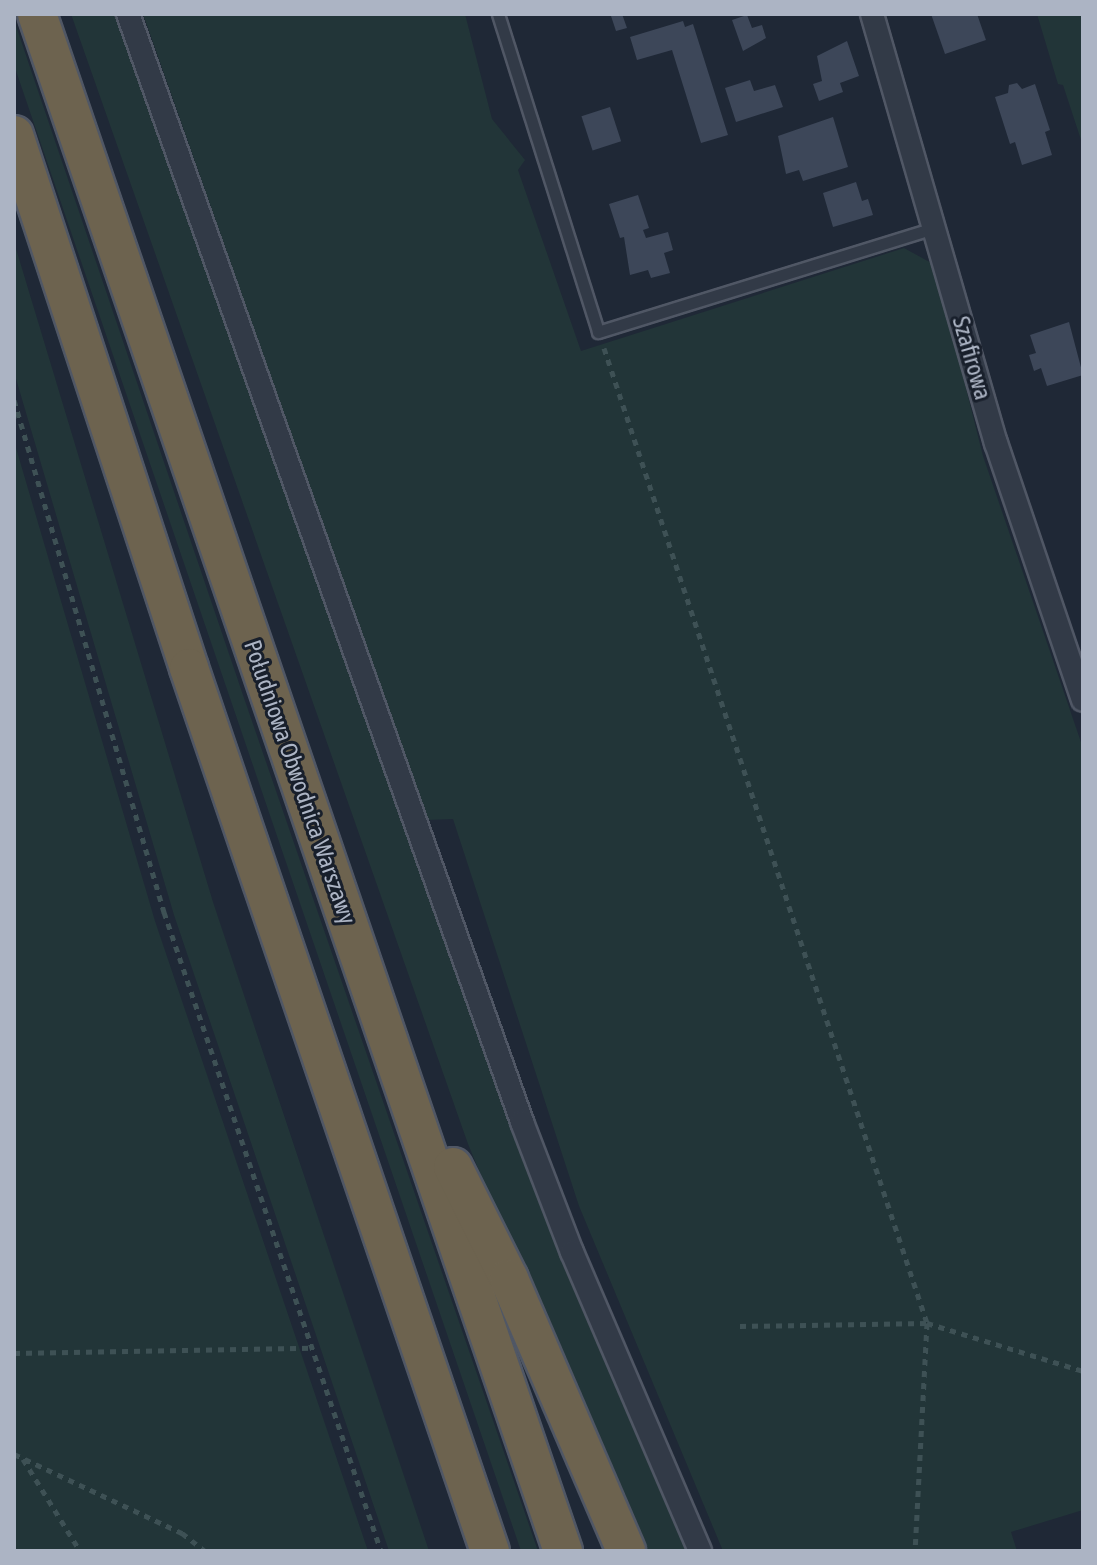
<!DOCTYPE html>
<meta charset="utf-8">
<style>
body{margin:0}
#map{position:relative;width:1097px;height:1565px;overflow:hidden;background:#1f2836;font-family:"Asap Condensed",sans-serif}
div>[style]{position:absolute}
.green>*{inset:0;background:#223538}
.building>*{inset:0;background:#3d4759;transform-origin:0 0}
.path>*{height:5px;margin-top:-2.5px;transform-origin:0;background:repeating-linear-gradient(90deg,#3e5155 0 6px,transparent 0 12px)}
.roads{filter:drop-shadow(2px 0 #505765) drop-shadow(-2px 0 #505765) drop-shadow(0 2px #505765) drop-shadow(0 -2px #505765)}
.service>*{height:11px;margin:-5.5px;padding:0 5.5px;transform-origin:5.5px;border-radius:5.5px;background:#323a47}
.minor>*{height:22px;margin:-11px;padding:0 11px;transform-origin:11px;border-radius:11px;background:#323a47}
.motorway>*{height:38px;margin:-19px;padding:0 19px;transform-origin:19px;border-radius:19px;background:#6d634f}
span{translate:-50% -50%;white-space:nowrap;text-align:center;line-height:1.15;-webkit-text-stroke:6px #181f2b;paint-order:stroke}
.street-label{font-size:24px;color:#acb4c4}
.frame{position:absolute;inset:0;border:16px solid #acb4c4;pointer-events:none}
</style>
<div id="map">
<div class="green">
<div style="clip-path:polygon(71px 14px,114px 14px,419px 870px,543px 1206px,687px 1551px,637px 1551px,468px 1144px)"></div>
<div style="clip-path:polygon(143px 14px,465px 14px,492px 119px,525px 160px,518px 170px,581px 351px,904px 248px,935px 265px,983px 456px,1083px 748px,1083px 1510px,1011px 1532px,1017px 1551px,723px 1551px,579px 1206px,453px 819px,427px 820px)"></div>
<div style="clip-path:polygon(1037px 14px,1083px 14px,1083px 146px,1063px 85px,1058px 84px)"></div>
<div style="clip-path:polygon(14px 20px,244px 698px,538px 1551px,521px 1551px,14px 65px)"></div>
<div style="clip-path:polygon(14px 242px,213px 902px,429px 1551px,389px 1551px,174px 915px,14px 372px)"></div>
<div style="clip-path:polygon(14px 441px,155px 921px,368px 1551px,14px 1551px)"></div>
</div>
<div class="building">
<div style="clip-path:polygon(622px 14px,627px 28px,616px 31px,611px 16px)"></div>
<div style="clip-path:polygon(931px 14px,977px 14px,986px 40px,945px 54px)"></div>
<div style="clip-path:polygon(747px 15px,752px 28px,762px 25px,766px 38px,743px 51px,732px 20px)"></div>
<div style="clip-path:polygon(683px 21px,685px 27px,693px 24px,728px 135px,701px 143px,672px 50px,637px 60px,630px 37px)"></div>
<div style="clip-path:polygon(847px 41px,859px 76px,840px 83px,843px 92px,819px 101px,813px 84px,822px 81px,817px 56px)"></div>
<div style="clip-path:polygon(750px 80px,754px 91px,775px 85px,783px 107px,736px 122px,725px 88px)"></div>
<div style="clip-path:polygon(1017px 83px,1022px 89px,1035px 84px,1050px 130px,1045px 132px,1052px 155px,1022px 165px,1015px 142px,1010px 144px,995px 97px,1008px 93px,1009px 85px)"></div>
<div style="left:610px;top:107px;width:36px;height:30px;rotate:72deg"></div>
<div style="clip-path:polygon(833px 117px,848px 167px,803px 181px,799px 170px,786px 174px,778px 136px)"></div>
<div style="clip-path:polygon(856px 182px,862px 201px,868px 199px,873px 215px,833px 227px,823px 193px)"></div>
<div style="clip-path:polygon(638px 195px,649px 228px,643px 230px,646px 238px,668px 232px,673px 250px,664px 253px,670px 273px,651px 278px,648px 270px,630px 275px,624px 237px,620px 238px,609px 204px)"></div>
<div style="clip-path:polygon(1069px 322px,1083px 375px,1047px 386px,1041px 368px,1034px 371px,1029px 355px,1036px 353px,1030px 335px)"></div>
</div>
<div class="path">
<div style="left:604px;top:348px;width:1027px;rotate:71.67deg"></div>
<div style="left:927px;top:1323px;width:228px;rotate:93deg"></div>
<div style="left:14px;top:400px;width:534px;rotate:73.67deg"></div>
<div style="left:164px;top:912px;width:675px;rotate:71.24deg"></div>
<div style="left:740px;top:1326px;width:187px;rotate:-0.9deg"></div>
<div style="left:927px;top:1323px;width:163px;rotate:17.1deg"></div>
<div style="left:14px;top:1353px;width:298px;rotate:-1deg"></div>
<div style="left:14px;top:1454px;width:186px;rotate:25.2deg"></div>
<div style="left:182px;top:1533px;width:29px;rotate:38deg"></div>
<div style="left:23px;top:1459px;width:108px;rotate:58.2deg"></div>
</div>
<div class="roads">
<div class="service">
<div style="left:498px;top:14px;width:333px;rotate:72.5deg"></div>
<div style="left:598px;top:332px;width:352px;rotate:-17.2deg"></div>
</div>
<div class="minor">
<div style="left:128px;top:14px;width:1176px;rotate:70.42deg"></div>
<div style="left:522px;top:1122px;width:139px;rotate:69deg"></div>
<div style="left:572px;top:1252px;width:325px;rotate:66.8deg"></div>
<div style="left:872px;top:14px;width:447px;rotate:73.9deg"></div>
<div style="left:996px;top:443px;width:271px;rotate:71.3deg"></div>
</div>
<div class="motorway">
<div style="left:37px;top:14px;width:1625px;rotate:71.11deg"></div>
<div style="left:14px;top:135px;width:561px;rotate:71.82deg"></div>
<div style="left:189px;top:668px;width:933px;rotate:71.18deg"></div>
<div style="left:453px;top:1167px;width:125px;rotate:63.4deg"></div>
<div style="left:509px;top:1279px;width:296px;rotate:66.7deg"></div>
</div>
</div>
<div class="street-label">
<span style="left:972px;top:358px;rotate:74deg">Szafirowa</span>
<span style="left:300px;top:782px;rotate:71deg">Południowa Obwodnica Warszawy</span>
</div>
<div class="frame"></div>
</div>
